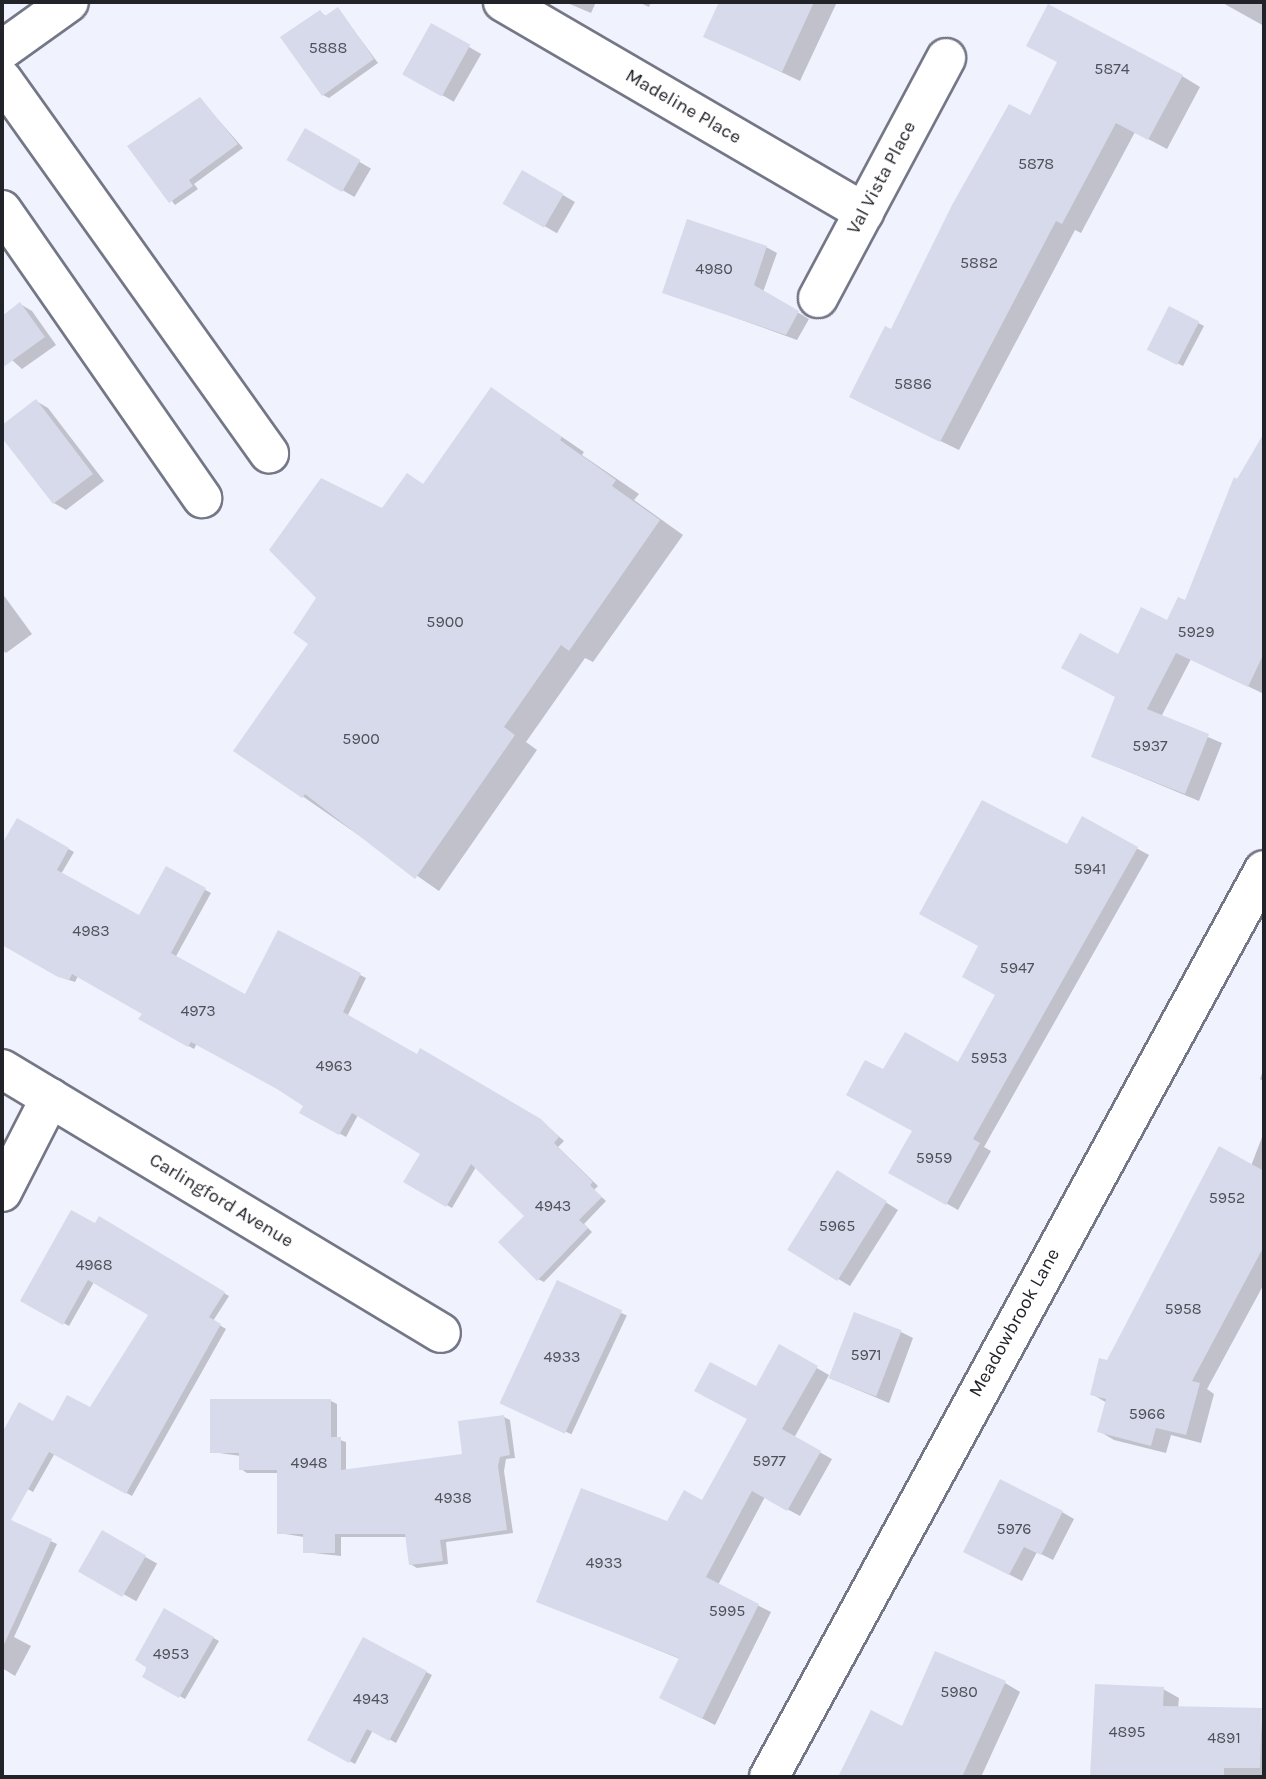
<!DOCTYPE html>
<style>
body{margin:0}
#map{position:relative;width:1266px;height:1779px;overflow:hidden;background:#f0f2fd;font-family:Karla,sans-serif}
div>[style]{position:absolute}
.shadow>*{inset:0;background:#0003;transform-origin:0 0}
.building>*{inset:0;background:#d6daeb;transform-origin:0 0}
.roads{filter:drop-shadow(2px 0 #747786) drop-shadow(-2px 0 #747786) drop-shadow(0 2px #747786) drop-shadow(0 -2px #747786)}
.minor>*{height:38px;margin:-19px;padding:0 19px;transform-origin:19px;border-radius:19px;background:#fff}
span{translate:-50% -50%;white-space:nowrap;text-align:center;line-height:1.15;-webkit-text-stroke:6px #fff;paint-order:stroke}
.number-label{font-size:16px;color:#4f515a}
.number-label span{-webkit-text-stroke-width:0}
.street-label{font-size:19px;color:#222329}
.frame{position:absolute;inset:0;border:4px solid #222329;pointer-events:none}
</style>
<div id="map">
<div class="shadow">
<div style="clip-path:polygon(565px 2px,596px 2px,591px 13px)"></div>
<div style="clip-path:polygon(638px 2px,651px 2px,649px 7px)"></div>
<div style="clip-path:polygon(721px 2px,837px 2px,800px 81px,705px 36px)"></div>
<div style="clip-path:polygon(1221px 2px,1264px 2px,1264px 26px)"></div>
<div style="clip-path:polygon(338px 9px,378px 63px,329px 98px,323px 95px,320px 12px,327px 17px)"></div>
<div style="left:431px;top:25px;width:58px;height:55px;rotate:30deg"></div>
<div style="clip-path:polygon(1182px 76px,1200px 87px,1167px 149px,1135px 132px,1081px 233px,1075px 230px,959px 450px,870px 407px,892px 331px,1030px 117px)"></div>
<div style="clip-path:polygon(200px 99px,243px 148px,194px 184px,198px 189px,175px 205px,129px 146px)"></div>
<div style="left:306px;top:131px;width:75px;height:33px;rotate:30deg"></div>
<div style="left:523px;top:172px;width:60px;height:36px;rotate:30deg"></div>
<div style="clip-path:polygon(766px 247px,777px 253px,763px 292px,809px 319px,797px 340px,664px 292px)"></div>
<div style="clip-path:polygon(20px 304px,32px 311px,56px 345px,22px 369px,2px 351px,2px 318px)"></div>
<div style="clip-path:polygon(1170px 308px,1204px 326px,1183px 366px,1155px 352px)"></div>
<div style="clip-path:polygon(492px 389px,584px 452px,582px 455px,639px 494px,634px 500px,683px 535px,593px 662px,585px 658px,526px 742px,537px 750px,439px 891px,236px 750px,311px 644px,383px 510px,424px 486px)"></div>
<div style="clip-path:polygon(36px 401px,48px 408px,104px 481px,66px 510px,54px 503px,2px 435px,2px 427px)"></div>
<div style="clip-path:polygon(1264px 437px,1264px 688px,1262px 693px,1191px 659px,1161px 717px,1222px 743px,1199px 801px,1093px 757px,1117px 697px,1118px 656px,1167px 623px,1186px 602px,1238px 481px)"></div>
<div style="clip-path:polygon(2px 593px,32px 634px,6px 653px,2px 650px)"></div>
<div style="clip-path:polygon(1083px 819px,1149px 855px,984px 1147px,991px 1151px,958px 1210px,891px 1172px,914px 1131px,884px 1072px,958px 1064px,998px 995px,980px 946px,1067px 847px)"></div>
<div style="clip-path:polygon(18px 821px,74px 852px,61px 874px,140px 918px,167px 869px,211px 893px,175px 958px,245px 997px,279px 933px,366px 978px,347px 1017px,546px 1125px,564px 1141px,558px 1147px,598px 1186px,594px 1190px,606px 1201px,584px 1224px,592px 1232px,544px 1282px,538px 1279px,526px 1216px,476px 1167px,452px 1208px,406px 1182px,423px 1154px,358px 1115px,346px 1137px,301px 1112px,305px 1106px,279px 1089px,197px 1043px,194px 1049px,141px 1019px,144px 1013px,78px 976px,75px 982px,66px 979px,2px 943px,2px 848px)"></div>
<div style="clip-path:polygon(1264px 1068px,1264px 1082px,1260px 1079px)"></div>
<div style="clip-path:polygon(1264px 1132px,1264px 1284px,1207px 1389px,1214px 1394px,1201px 1443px,1171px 1435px,1166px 1453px,1114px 1440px,1099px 1431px,1107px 1403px,1092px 1394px,1108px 1362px,1251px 1166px)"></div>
<div style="clip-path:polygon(849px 1179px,898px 1210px,850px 1286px,790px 1250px)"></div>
<div style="clip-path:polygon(100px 1219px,229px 1296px,213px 1321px,226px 1329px,132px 1496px,55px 1453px,33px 1492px,2px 1474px,2px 1437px,20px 1405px,53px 1423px,91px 1410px,151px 1314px,94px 1282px,69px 1326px,22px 1300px)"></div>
<div style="left:557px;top:1283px;width:77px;height:131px;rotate:25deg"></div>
<div style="clip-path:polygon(901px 1332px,913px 1338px,889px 1403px,832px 1379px)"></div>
<div style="clip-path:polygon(780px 1347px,829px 1375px,794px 1438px,832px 1459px,800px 1516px,765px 1497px,718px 1585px,771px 1612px,715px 1725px,674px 1704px,680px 1659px,538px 1601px,703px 1502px,750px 1419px,757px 1388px)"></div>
<div style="clip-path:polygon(331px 1401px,337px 1404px,337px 1439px,346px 1442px,346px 1471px,464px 1455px,504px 1417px,510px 1420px,515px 1458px,506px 1459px,504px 1471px,513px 1533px,446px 1542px,448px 1564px,417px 1568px,410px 1564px,407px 1537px,341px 1537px,341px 1556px,304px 1552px,304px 1537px,279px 1533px,279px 1473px,247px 1473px,241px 1469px,241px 1456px,212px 1452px)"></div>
<div style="clip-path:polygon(1062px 1512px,1074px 1519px,1053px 1560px,1037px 1552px,1022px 1581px,977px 1558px)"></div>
<div style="clip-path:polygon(2px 1518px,57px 1544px,14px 1637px,31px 1646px,15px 1676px,2px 1668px)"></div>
<div style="left:102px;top:1533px;width:63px;height:43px;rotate:29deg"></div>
<div style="clip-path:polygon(165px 1611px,219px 1641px,185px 1699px,144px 1676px)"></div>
<div style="clip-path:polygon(364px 1639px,432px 1675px,396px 1743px,373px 1730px,355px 1764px,310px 1740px)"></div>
<div style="clip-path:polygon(1005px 1683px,1020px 1692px,981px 1777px,840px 1777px,872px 1713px,903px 1728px)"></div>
<div style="clip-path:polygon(1096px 1686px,1163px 1689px,1179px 1698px,1178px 1708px,1261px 1710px,1264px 1776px,1092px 1777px)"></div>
</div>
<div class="building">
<div style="clip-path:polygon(719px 2px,814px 2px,782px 72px,703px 37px)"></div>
<div style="clip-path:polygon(1048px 4px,1183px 75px,1148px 140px,1116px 123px,1062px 224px,1056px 221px,940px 442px,849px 397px,885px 326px,891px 329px,952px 205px,1009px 104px,1030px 115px,1057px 62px,1026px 46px)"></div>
<div style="clip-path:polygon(338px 7px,374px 59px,322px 96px,280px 37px,320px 10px,325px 16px)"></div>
<div style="left:431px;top:23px;width:45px;height:59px;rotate:29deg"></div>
<div style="clip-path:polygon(200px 97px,238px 144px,189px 180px,193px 186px,169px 203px,127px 146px)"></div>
<div style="left:305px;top:128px;width:64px;height:37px;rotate:30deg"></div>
<div style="left:522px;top:170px;width:48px;height:39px;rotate:30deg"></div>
<div style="clip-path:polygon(687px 219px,767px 246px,754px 285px,799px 311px,786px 335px,662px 293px)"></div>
<div style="clip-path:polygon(20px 302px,45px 337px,2px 368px,2px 316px)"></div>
<div style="left:1169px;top:306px;width:34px;height:49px;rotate:27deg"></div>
<div style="clip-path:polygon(491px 387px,562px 437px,560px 440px,616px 480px,612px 486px,660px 520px,569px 651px,561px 645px,504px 727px,515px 735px,415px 879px,305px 794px,302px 798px,233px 751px,308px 644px,293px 633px,316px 598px,269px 550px,321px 478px,382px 508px,407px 473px,423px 484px)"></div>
<div style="clip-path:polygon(36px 399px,93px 474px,53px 504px,2px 438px,2px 425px)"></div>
<div style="clip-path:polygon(1264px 433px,1264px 653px,1248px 687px,1176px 653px,1147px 709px,1209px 734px,1185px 794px,1091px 757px,1115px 697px,1061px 668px,1080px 633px,1118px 654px,1141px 607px,1167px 620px,1178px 597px,1185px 600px,1234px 477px,1237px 479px)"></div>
<div style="clip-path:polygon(982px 800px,1067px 844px,1082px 816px,1138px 847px,973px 1139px,980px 1143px,946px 1205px,888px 1173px,912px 1131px,846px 1095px,865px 1060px,883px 1069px,905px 1032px,958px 1062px,995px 995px,962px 977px,978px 946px,919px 914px)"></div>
<div style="clip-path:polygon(17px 818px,69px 848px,57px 870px,139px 915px,166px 866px,206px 888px,171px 953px,245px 994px,278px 930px,361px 973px,343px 1012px,417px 1054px,420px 1048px,541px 1119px,559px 1137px,554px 1143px,593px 1182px,590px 1185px,602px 1197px,579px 1220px,588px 1228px,537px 1281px,498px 1242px,524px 1216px,471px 1164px,446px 1207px,403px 1182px,420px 1154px,352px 1113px,339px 1135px,299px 1113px,303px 1106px,277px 1089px,191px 1042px,188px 1047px,138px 1019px,142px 1014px,72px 974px,69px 980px,58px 977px,2px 945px,2px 844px)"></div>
<div style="clip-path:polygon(1219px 1146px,1264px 1171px,1264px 1246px,1192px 1381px,1200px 1383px,1186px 1435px,1156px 1428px,1151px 1446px,1097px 1432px,1106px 1399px,1090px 1395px,1099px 1358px,1107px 1360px)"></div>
<div style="left:837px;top:1170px;width:59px;height:94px;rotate:32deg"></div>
<div style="clip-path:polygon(71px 1210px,95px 1223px,99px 1216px,225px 1292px,209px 1317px,221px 1324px,126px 1494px,49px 1452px,11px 1520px,52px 1539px,2px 1649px,2px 1433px,19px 1402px,53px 1421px,67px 1395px,90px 1407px,148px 1315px,88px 1280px,63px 1325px,20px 1301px)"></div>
<div style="left:557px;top:1280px;width:72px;height:136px;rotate:25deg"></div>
<div style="left:854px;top:1312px;width:51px;height:71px;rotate:21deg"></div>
<div style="clip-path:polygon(779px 1344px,818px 1366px,782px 1429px,821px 1451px,787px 1511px,752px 1491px,706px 1577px,759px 1604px,702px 1719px,659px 1698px,679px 1658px,536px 1602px,581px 1488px,667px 1521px,684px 1490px,702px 1500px,747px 1419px,694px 1391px,710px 1362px,756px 1386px)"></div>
<div style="clip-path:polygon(210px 1399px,331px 1399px,331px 1437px,341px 1437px,341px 1470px,462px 1454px,458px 1421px,504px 1415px,510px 1455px,500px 1457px,498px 1466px,507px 1530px,440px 1540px,443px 1561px,409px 1565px,405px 1534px,335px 1534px,335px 1553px,303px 1553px,303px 1534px,277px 1534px,277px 1470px,239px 1470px,239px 1453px,210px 1453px)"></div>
<div style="clip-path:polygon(1000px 1479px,1063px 1511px,1041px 1555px,1024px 1547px,1009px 1575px,963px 1552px)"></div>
<div style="left:102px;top:1530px;width:51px;height:48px;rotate:30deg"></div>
<div style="clip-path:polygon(164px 1608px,214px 1637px,179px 1698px,142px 1677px,147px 1668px,135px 1660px)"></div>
<div style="clip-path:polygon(363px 1637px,427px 1671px,389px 1741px,367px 1729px,349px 1763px,307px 1740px)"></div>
<div style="clip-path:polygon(935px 1651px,1006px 1681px,962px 1777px,838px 1777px,871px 1710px,902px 1726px)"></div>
<div style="clip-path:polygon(1095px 1684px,1164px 1687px,1163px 1706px,1262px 1708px,1260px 1768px,1224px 1768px,1224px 1777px,1090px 1777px)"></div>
</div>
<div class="roads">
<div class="minor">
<div style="left:503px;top:2px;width:418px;rotate:30.2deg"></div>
<div style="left:2px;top:50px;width:82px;rotate:-35.6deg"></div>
<div style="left:2px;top:79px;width:460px;rotate:54.5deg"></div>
<div style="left:2px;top:210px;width:351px;rotate:55.2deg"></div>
<div style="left:818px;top:298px;width:272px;rotate:-61.9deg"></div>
<div style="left:2px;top:1069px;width:512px;rotate:31.02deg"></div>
<div style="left:2px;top:1192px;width:106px;rotate:-62.9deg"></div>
<div style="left:769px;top:1777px;width:1033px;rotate:-61.38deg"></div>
</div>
</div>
<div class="number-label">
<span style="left:328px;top:48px">5888</span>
<span style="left:1112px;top:69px">5874</span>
<span style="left:1036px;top:164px">5878</span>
<span style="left:979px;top:263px">5882</span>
<span style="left:714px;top:269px">4980</span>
<span style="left:913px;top:384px">5886</span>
<span style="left:445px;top:622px">5900</span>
<span style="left:1196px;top:632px">5929</span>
<span style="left:361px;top:739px">5900</span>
<span style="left:1150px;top:746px">5937</span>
<span style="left:1090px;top:869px">5941</span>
<span style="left:91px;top:931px">4983</span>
<span style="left:1017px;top:968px">5947</span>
<span style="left:198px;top:1011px">4973</span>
<span style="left:989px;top:1058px">5953</span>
<span style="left:334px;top:1066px">4963</span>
<span style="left:934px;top:1158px">5959</span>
<span style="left:1227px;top:1198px">5952</span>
<span style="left:553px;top:1206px">4943</span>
<span style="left:837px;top:1226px">5965</span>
<span style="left:94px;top:1265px">4968</span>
<span style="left:1183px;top:1309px">5958</span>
<span style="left:866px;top:1355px">5971</span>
<span style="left:562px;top:1357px">4933</span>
<span style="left:1147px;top:1414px">5966</span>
<span style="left:769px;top:1461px">5977</span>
<span style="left:309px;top:1463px">4948</span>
<span style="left:453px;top:1498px">4938</span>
<span style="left:1014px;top:1529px">5976</span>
<span style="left:604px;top:1563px">4933</span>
<span style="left:727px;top:1611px">5995</span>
<span style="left:171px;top:1654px">4953</span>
<span style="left:959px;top:1692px">5980</span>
<span style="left:371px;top:1699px">4943</span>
<span style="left:1127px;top:1732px">4895</span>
<span style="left:1224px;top:1738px">4891</span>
</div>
<div class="street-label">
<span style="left:683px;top:107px;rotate:30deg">Madeline Place</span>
<span style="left:882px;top:178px;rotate:-62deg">Val Vista Place</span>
<span style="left:221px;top:1201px;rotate:31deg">Carlingford Avenue</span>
<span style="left:1015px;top:1323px;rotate:-61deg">Meadowbrook Lane</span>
</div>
<div class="frame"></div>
</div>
